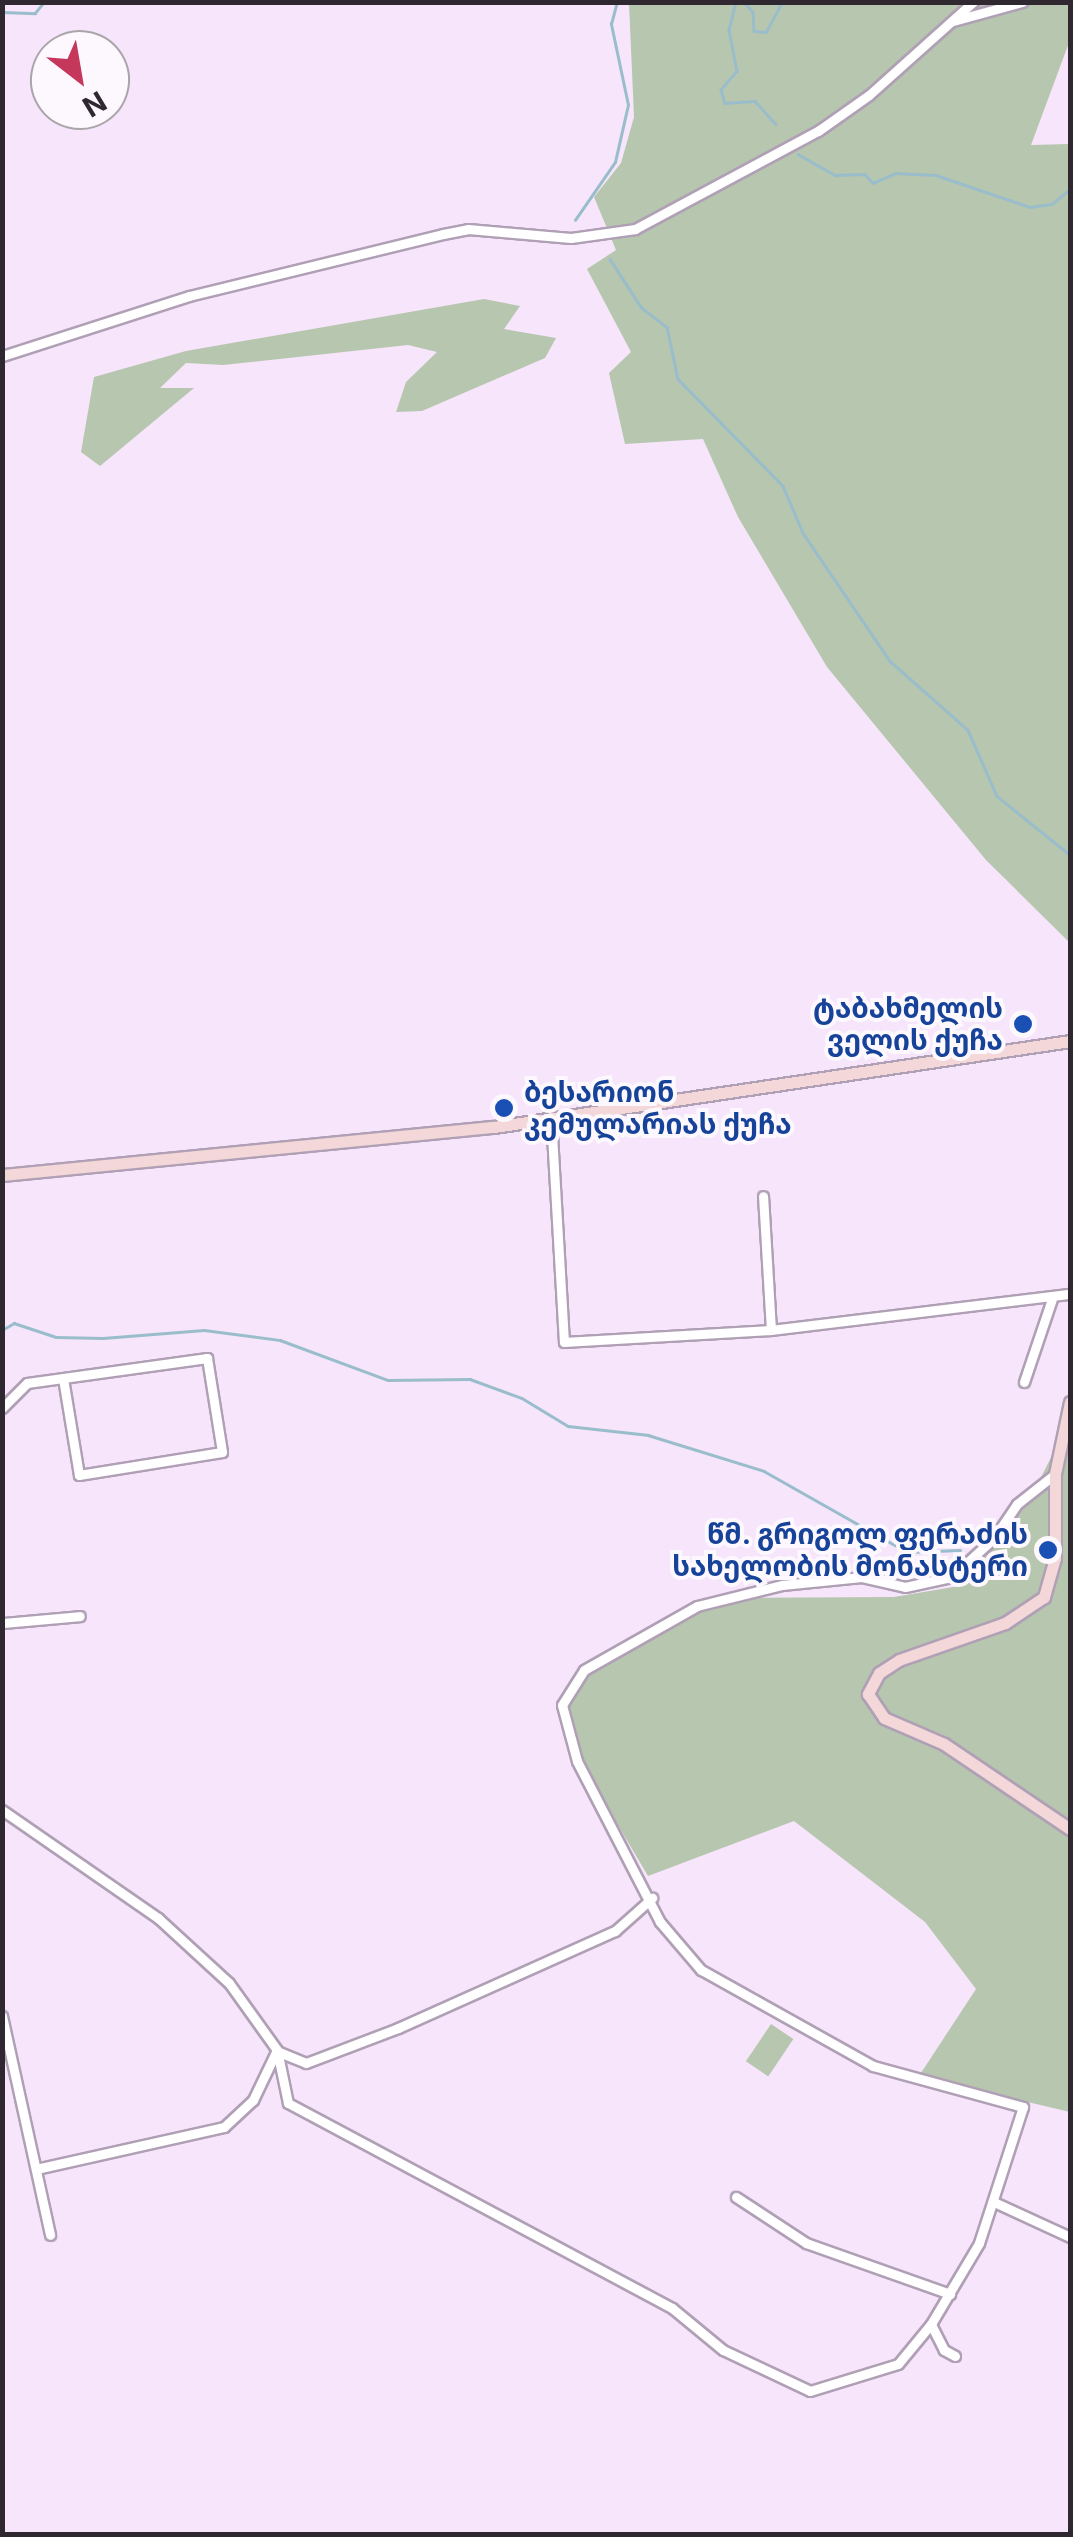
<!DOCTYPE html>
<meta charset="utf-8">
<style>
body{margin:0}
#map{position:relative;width:1073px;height:2537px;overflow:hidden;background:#f7e5fc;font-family:Inter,"Noto Sans Georgian",sans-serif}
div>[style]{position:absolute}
.green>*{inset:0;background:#b7c6ae;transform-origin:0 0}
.stream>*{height:2.5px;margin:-1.25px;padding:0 1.25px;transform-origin:1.25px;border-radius:1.25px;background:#9abdcb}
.roads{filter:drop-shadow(2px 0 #b0a0b5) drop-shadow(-2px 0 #b0a0b5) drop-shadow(0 2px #b0a0b5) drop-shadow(0 -2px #b0a0b5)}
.street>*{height:9px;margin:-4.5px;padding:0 4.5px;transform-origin:4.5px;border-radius:4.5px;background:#fff}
.secondary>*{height:11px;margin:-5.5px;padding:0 5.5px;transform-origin:5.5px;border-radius:5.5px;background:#f4d7d8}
.dots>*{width:28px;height:28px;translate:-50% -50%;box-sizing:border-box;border:5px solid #fcf8fd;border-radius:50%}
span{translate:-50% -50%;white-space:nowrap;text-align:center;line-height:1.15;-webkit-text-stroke:8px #fcf8fd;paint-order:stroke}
.transit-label{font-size:28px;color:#164399;font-weight:700}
.right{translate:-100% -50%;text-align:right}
.left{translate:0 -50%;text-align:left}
.frame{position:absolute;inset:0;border:5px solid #2f2831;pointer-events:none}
.north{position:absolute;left:30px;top:30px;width:100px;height:100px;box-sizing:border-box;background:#fcf8fd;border:2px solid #aaa5ab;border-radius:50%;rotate:149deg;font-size:28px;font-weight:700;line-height:40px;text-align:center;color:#2f2831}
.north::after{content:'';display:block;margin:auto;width:35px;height:45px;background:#c6375c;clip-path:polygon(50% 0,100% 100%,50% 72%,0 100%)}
</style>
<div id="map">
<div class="green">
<div style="clip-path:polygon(629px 3px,1070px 3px,1070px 40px,1031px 145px,1070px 144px,1070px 943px,986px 860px,827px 667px,738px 517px,703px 439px,625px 444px,609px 373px,631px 352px,587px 269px,616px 250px,594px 197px,621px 163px,634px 117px)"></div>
<div style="clip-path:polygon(484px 299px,520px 306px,504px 329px,556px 338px,545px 358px,422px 411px,396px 412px,406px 382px,437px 352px,408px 345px,223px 365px,186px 363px,160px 388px,194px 388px,100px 466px,81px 452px,94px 377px,186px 351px)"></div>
<div style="clip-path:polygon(1070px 1420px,1070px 2112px,919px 2076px,976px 1989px,925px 1922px,794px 1821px,648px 1876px,579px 1759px,565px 1705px,585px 1672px,699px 1609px,737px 1598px,894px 1597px,959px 1586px,1033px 1493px)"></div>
<div style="left:771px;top:2024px;width:27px;height:45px;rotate:34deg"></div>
</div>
<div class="stream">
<div style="left:736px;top:2px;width:29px;rotate:104deg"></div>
<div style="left:729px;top:30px;width:42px;rotate:79deg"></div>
<div style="left:737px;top:71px;width:25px;rotate:130deg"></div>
<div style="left:721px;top:90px;width:14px;rotate:73deg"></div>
<div style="left:725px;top:103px;width:30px;rotate:-4deg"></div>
<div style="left:755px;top:101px;width:31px;rotate:48deg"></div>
<div style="left:744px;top:2px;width:13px;rotate:48deg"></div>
<div style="left:753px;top:12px;width:19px;rotate:87deg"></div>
<div style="left:754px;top:31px;width:12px;rotate:5deg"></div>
<div style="left:766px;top:32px;width:34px;rotate:-62deg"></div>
<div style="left:2px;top:12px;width:33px;rotate:2deg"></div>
<div style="left:35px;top:13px;width:14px;rotate:-51deg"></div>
<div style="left:798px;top:154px;width:43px;rotate:29.6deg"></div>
<div style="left:835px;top:175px;width:30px;rotate:-2deg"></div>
<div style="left:865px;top:174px;width:12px;rotate:48deg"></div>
<div style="left:873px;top:183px;width:24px;rotate:-24deg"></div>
<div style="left:895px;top:173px;width:41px;rotate:2.8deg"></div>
<div style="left:936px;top:175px;width:99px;rotate:18.8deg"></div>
<div style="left:1030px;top:207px;width:22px;rotate:-8deg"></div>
<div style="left:1052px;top:204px;width:23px;rotate:-40deg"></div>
<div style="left:575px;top:220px;width:70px;rotate:-55.4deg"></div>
<div style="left:615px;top:162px;width:58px;rotate:-77.2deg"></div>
<div style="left:628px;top:105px;width:83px;rotate:-101.9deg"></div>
<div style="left:611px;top:24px;width:23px;rotate:-75deg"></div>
<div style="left:610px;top:259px;width:57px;rotate:57.1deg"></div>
<div style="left:641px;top:307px;width:33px;rotate:38deg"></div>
<div style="left:667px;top:327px;width:53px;rotate:78.1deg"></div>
<div style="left:678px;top:379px;width:150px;rotate:45.5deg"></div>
<div style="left:783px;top:486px;width:51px;rotate:66.9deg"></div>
<div style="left:803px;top:533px;width:155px;rotate:55.8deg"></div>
<div style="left:890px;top:661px;width:104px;rotate:41.5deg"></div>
<div style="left:968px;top:730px;width:72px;rotate:66.3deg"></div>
<div style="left:997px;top:796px;width:94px;rotate:38.9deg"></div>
<div style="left:2px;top:1330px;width:14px;rotate:-30deg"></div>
<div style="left:14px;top:1323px;width:44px;rotate:18.4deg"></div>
<div style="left:56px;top:1337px;width:47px;rotate:1.2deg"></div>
<div style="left:103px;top:1338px;width:101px;rotate:-4.5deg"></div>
<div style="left:204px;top:1330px;width:77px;rotate:7.5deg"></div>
<div style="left:280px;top:1340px;width:115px;rotate:20.3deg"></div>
<div style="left:388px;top:1380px;width:82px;rotate:-0.7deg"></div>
<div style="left:470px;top:1379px;width:55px;rotate:20.1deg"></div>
<div style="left:522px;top:1398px;width:54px;rotate:31.3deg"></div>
<div style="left:568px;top:1426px;width:81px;rotate:6.4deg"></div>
<div style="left:648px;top:1435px;width:121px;rotate:17.2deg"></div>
<div style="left:764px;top:1471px;width:164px;rotate:29.5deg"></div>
<div style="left:907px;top:1552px;width:53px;rotate:-2.2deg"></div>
</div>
<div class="roads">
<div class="street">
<div style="left:953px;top:21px;width:72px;rotate:-15.4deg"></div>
<div style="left:2px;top:356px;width:196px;rotate:-17.8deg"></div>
<div style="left:189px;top:296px;width:261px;rotate:-13.7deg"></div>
<div style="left:443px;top:234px;width:25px;rotate:-11deg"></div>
<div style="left:468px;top:229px;width:103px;rotate:5deg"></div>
<div style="left:571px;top:238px;width:65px;rotate:-8deg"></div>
<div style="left:635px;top:229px;width:208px;rotate:-28.2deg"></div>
<div style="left:818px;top:131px;width:62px;rotate:-35.2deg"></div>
<div style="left:869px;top:95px;width:140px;rotate:-41.8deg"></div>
<div style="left:551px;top:1117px;width:225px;rotate:86.7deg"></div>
<div style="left:564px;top:1342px;width:207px;rotate:-3.3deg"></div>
<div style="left:771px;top:1330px;width:134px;rotate:-93.4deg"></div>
<div style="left:771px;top:1330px;width:301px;rotate:-6.9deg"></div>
<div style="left:1024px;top:1382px;width:88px;rotate:-71.4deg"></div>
<div style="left:2px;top:1408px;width:35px;rotate:-45deg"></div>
<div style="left:27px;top:1383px;width:182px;rotate:-7.9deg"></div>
<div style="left:207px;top:1358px;width:95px;rotate:80.9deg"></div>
<div style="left:222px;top:1452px;width:145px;rotate:170.9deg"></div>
<div style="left:79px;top:1475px;width:98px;rotate:-99.4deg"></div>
<div style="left:2px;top:1623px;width:78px;rotate:-5.1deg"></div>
<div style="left:2px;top:1810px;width:190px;rotate:34.7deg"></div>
<div style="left:158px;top:1918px;width:96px;rotate:42.5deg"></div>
<div style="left:229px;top:1983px;width:82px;rotate:54.4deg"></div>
<div style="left:277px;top:2050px;width:54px;rotate:78.3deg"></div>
<div style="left:288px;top:2103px;width:435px;rotate:28.1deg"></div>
<div style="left:672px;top:2308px;width:66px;rotate:39.5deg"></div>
<div style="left:723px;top:2350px;width:96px;rotate:25.2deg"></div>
<div style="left:810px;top:2391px;width:92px;rotate:-17.1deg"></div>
<div style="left:898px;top:2364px;width:52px;rotate:-50.5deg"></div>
<div style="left:2px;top:2016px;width:224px;rotate:77.6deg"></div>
<div style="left:279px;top:2052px;width:29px;rotate:22deg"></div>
<div style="left:306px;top:2063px;width:98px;rotate:-20.8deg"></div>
<div style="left:398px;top:2028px;width:238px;rotate:-24.1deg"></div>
<div style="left:615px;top:1931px;width:50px;rotate:-41.7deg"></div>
<div style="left:36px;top:2169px;width:193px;rotate:-12.6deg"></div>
<div style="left:224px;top:2127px;width:40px;rotate:-43deg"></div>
<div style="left:253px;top:2100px;width:53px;rotate:-64.4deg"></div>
<div style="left:736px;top:2197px;width:84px;rotate:33.3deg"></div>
<div style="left:806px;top:2243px;width:153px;rotate:19.5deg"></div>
<div style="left:994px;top:2202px;width:84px;rotate:24.7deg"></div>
<div style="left:955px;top:2356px;width:13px;rotate:-151deg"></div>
<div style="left:944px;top:2350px;width:29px;rotate:-117deg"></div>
<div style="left:931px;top:2324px;width:94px;rotate:-59.3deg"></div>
<div style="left:979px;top:2243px;width:143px;rotate:-72.1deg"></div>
<div style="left:1023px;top:2107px;width:156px;rotate:-164.7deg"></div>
<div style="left:873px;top:2066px;width:197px;rotate:-150.8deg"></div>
<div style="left:701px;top:1970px;width:63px;rotate:-130.5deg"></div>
<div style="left:660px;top:1922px;width:181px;rotate:-117.3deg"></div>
<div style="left:577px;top:1761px;width:58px;rotate:-105deg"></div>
<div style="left:562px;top:1705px;width:41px;rotate:-57.8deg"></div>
<div style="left:584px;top:1670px;width:130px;rotate:-29.5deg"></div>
<div style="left:697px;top:1606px;width:88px;rotate:-13.9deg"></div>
<div style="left:782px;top:1585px;width:80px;rotate:-5.7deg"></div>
<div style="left:862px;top:1577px;width:44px;rotate:13.1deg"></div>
<div style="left:905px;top:1587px;width:47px;rotate:-12.3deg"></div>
<div style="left:951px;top:1577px;width:58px;rotate:-42.2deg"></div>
<div style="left:994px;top:1538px;width:41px;rotate:-55.9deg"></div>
<div style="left:1017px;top:1504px;width:48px;rotate:-38.3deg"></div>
</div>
<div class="secondary">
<div style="left:2px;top:1175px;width:494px;rotate:-5.6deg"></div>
<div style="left:494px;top:1127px;width:582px;rotate:-8.49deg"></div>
<div style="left:1070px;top:1402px;width:74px;rotate:101.8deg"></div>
<div style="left:1055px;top:1474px;width:84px;rotate:90deg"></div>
<div style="left:1055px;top:1558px;width:41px;rotate:105.8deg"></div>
<div style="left:1044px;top:1597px;width:47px;rotate:146.3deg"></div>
<div style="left:1005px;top:1623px;width:112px;rotate:160.8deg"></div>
<div style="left:899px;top:1660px;width:24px;rotate:147deg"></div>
<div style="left:879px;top:1673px;width:24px;rotate:118deg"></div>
<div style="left:868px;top:1694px;width:29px;rotate:56deg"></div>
<div style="left:884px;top:1718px;width:65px;rotate:23.4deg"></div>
<div style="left:944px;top:1744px;width:152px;rotate:34deg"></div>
</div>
</div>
<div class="dots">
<div style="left:1023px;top:1024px;background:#1a4fb4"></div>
<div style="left:504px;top:1108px;background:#1a4fb4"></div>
<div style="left:1048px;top:1550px;background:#1a4fb4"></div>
</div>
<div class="transit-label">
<span class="right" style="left:1003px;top:1024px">ტაბახმელის<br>ველის ქუჩა</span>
<span class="left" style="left:524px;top:1108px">ბესარიონ<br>კემულარიას ქუჩა</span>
<span class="right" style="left:1028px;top:1550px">წმ. გრიგოლ ფერაძის<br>სახელობის მონასტერი</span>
</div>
<div class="frame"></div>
<div class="north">N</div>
</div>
